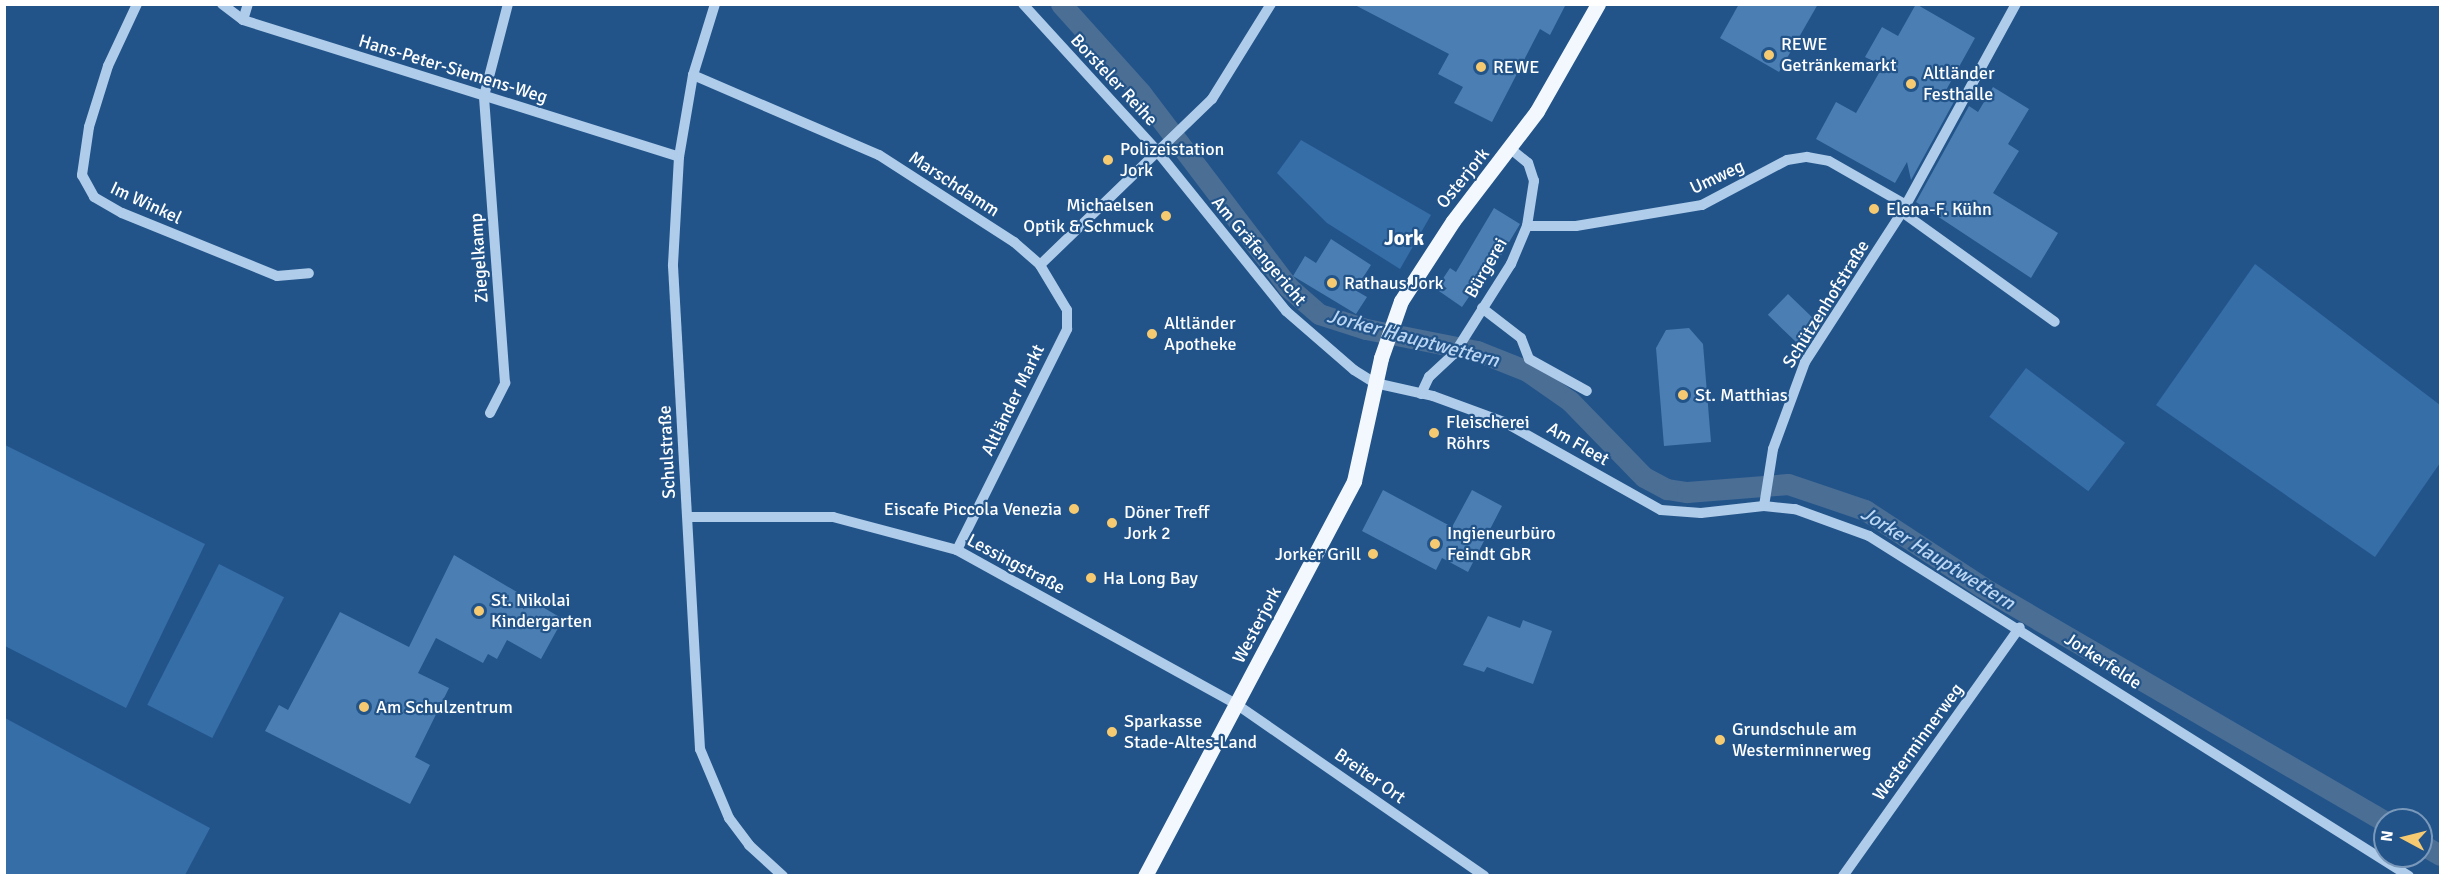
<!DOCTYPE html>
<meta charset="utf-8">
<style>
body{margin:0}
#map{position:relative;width:2445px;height:880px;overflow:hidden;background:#22548a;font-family:Signika,sans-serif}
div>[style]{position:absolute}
.green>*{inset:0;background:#366ea7;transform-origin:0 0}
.canal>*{height:21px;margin:-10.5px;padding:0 10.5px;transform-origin:10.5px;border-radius:10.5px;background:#4b6e95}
.building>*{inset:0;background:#4b7eb2;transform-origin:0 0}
.minor>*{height:10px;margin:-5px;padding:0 5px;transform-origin:5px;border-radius:5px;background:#afccea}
.major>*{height:15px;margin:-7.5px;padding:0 7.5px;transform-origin:7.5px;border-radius:7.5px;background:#f3f8fe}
.dots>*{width:16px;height:16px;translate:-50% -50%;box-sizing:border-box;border:3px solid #22548a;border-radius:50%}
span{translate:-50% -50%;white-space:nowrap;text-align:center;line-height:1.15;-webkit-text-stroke:4.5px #22548a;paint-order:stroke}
.poi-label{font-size:18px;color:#fff}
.left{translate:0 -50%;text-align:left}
.right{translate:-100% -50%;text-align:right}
.street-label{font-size:18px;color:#fff}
.water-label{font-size:20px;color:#bbd6f2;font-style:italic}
.quarter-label{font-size:21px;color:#fff;font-weight:700}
.frame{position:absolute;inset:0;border:6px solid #fff;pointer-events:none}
.north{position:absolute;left:2373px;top:808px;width:60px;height:60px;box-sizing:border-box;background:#22548a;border:2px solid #7a98b9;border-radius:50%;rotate:277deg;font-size:16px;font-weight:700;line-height:24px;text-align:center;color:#fff}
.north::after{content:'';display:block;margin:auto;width:21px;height:27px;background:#f6ca71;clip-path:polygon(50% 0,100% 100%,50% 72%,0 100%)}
</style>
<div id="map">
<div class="green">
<div style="clip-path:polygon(1301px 140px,1431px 215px,1400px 269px,1327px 223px,1277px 173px)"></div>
<div style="clip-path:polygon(2255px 264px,2440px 405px,2440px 463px,2375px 557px,2156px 405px)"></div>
<div style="left:2026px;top:368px;width:124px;height:61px;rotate:37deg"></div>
<div style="clip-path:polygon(5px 445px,205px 544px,126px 708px,5px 646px)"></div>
<div style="left:219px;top:564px;width:73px;height:158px;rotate:27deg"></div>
<div style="clip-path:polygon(5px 718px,210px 828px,185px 875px,5px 875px)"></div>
</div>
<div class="canal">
<div style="left:1061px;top:4px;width:120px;rotate:48deg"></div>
<div style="left:1141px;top:93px;width:243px;rotate:52.8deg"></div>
<div style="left:1288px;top:287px;width:41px;rotate:41.1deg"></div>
<div style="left:1319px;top:314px;width:49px;rotate:17.7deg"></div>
<div style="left:1366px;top:329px;width:113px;rotate:11.2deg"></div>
<div style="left:1477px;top:351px;width:54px;rotate:21.8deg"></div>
<div style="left:1527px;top:371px;width:52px;rotate:34.9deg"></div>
<div style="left:1570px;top:401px;width:106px;rotate:45.8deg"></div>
<div style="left:1644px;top:477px;width:26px;rotate:28deg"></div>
<div style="left:1667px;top:489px;width:20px;rotate:9deg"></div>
<div style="left:1687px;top:492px;width:101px;rotate:-4.5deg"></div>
<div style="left:1788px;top:484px;width:81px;rotate:18.7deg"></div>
<div style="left:1865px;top:510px;width:140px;rotate:33.3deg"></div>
<div style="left:1982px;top:587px;width:467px;rotate:30.2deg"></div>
<div style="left:2421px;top:844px;width:22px;rotate:30deg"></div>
</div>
<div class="building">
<div style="clip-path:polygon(1353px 4px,1566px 4px,1550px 35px,1540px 29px,1492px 122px,1454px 103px,1463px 87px,1438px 74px,1449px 54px)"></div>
<div style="clip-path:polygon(1739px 4px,1818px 4px,1779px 72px,1720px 38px)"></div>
<div style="clip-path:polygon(1916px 4px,1975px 38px,1945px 92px,1956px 98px,1911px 180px,1907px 162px,1895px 183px,1816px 139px,1836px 102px,1856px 113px,1883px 66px,1865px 57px,1882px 27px,1898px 36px)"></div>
<div style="clip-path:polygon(1993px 87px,2029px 109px,2008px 144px,2019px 151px,1993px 193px,2058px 233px,2031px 278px,1916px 202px,1969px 106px,1978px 112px)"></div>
<div style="clip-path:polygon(1494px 208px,1520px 224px,1490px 274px,1486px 272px,1462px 307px,1436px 289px,1450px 268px,1456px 272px)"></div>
<div style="clip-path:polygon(1331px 239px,1371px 265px,1355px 290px,1367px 297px,1356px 314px,1293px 276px,1305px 256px,1316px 263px)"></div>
<div style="left:1788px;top:294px;width:45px;height:29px;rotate:44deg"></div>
<div style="clip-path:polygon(1689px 328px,1703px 344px,1711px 442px,1664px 446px,1656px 348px,1666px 330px)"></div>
<div style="clip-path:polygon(1383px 490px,1452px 527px,1472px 490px,1502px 506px,1468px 572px,1442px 558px,1436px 570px,1362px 531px)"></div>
<div style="clip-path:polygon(454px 555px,563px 619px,541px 659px,507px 640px,497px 659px,488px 654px,483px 663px,436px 638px,418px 673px,449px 688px,415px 757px,430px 765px,410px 804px,265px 731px,279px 705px,288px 710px,340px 612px,409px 647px)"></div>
<div style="clip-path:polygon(1488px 616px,1520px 628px,1523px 620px,1552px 631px,1533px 684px,1487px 667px,1484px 672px,1463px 665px)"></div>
</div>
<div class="minor">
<div style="left:137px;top:4px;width:68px;rotate:115.1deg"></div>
<div style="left:108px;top:66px;width:64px;rotate:107.3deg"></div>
<div style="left:89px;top:127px;width:49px;rotate:98.3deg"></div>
<div style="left:82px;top:175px;width:25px;rotate:61deg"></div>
<div style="left:94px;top:197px;width:32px;rotate:30deg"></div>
<div style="left:122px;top:213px;width:167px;rotate:22.1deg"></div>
<div style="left:277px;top:276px;width:32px;rotate:-5deg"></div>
<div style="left:222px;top:4px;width:26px;rotate:37deg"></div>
<div style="left:243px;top:20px;width:457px;rotate:17.4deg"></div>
<div style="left:715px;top:4px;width:74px;rotate:107.2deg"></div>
<div style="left:693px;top:75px;width:83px;rotate:99.7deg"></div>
<div style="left:679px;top:157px;width:109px;rotate:93.2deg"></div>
<div style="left:673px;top:266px;width:484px;rotate:86.8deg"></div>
<div style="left:700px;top:749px;width:75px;rotate:67.2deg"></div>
<div style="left:729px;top:818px;width:34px;rotate:53deg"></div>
<div style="left:749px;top:845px;width:46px;rotate:42.4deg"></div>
<div style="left:1023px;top:4px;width:199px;rotate:47.6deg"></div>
<div style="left:1157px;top:151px;width:206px;rotate:51.1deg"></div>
<div style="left:1286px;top:311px;width:90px;rotate:40.9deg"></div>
<div style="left:1354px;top:370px;width:25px;rotate:32deg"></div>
<div style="left:1375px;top:383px;width:59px;rotate:12.6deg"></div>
<div style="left:1433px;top:396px;width:76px;rotate:20.1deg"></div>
<div style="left:1504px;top:422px;width:180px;rotate:29.3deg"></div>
<div style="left:1661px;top:510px;width:40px;rotate:4.3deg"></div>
<div style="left:1701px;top:513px;width:63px;rotate:-6.3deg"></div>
<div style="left:1764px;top:506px;width:31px;rotate:6deg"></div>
<div style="left:1795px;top:509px;width:79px;rotate:20deg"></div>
<div style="left:1869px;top:536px;width:638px;rotate:32.2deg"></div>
<div style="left:243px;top:20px;width:17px;rotate:-73deg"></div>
<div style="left:693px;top:75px;width:202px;rotate:23.3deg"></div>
<div style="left:879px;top:155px;width:161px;rotate:32.8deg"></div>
<div style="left:1014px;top:242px;width:35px;rotate:41deg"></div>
<div style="left:1040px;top:265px;width:239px;rotate:-44deg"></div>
<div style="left:1212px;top:99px;width:112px;rotate:-58.2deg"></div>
<div style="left:1902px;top:212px;width:188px;rotate:35.7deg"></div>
<div style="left:1527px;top:226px;width:49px"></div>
<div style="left:1576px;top:226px;width:128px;rotate:-9.5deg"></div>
<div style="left:1702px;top:205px;width:96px;rotate:-27.9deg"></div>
<div style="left:1787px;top:160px;width:20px;rotate:-9deg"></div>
<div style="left:1807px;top:157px;width:22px;rotate:10deg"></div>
<div style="left:1829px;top:161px;width:89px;rotate:29.7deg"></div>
<div style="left:1482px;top:308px;width:49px;rotate:37.6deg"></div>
<div style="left:1521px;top:338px;width:22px;rotate:69deg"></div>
<div style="left:1529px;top:359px;width:66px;rotate:28.9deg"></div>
<div style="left:1421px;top:394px;width:19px;rotate:-65deg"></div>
<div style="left:1429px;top:377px;width:34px;rotate:-43deg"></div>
<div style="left:1454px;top:354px;width:107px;rotate:-57.7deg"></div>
<div style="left:1511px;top:264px;width:41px;rotate:-67.2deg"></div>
<div style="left:1527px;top:226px;width:46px;rotate:-81.2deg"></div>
<div style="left:1534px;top:181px;width:19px;rotate:-108deg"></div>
<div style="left:1528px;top:163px;width:22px;rotate:-141deg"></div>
<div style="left:490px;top:413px;width:34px;rotate:-63deg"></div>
<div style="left:505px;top:383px;width:288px;rotate:-94.2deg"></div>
<div style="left:484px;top:96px;width:95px;rotate:-75.4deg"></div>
<div style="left:1764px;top:506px;width:58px;rotate:-81deg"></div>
<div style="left:1773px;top:449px;width:93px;rotate:-69.8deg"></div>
<div style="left:1805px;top:362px;width:179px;rotate:-57.1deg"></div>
<div style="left:1902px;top:212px;width:237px;rotate:-61.3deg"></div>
<div style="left:688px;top:517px;width:145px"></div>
<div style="left:833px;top:517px;width:128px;rotate:14.9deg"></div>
<div style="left:957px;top:550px;width:319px;rotate:28.9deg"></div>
<div style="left:1236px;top:704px;width:302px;rotate:34.7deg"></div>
<div style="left:957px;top:550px;width:247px;rotate:-63.5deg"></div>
<div style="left:1067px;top:329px;width:19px;rotate:-90deg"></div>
<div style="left:1067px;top:310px;width:52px;rotate:-121deg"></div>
<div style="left:1843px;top:876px;width:305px;rotate:-54.6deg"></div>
</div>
<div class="major">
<div style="left:1145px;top:876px;width:447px;rotate:-62.1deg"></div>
<div style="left:1354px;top:481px;width:126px;rotate:-77.6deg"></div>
<div style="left:1381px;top:358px;width:60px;rotate:-70.7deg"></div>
<div style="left:1401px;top:301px;width:95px;rotate:-57deg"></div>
<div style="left:1453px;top:221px;width:138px;rotate:-52.6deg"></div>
<div style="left:1537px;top:111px;width:123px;rotate:-60.3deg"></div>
</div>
<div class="dots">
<div style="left:1769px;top:55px;background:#f6ca71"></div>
<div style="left:1481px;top:67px;background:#f6ca71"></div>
<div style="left:1911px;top:84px;background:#f6ca71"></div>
<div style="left:1108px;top:160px;background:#f6ca71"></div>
<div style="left:1874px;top:209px;background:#f6ca71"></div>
<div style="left:1166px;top:216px;background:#f6ca71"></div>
<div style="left:1332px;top:283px;background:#f6ca71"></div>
<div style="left:1152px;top:334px;background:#f6ca71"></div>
<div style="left:1683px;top:395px;background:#f6ca71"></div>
<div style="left:1434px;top:433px;background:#f6ca71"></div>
<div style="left:1074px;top:509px;background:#f6ca71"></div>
<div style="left:1112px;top:523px;background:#f6ca71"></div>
<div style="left:1435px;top:544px;background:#f6ca71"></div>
<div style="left:1373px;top:554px;background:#f6ca71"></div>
<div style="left:1091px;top:578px;background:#f6ca71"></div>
<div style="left:479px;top:611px;background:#f6ca71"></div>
<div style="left:364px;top:707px;background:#f6ca71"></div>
<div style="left:1112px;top:732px;background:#f6ca71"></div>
<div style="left:1720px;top:740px;background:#f6ca71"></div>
</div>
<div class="poi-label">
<span class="left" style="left:1781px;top:55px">REWE<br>Getränkemarkt</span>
<span class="left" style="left:1493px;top:67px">REWE</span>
<span class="left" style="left:1923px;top:84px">Altländer<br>Festhalle</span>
<span class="left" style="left:1120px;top:160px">Polizeistation<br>Jork</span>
<span class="right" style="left:1154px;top:216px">Michaelsen<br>Optik &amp; Schmuck</span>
<span class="left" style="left:1886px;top:209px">Elena-F. Kühn</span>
<span class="left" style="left:1344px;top:283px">Rathaus Jork</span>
<span class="left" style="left:1164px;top:334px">Altländer<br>Apotheke</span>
<span class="left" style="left:1695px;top:395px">St. Matthias</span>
<span class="left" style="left:1446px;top:433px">Fleischerei<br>Röhrs</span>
<span class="right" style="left:1062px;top:509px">Eiscafe Piccola Venezia</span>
<span class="left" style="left:1124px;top:523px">Döner Treff<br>Jork 2</span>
<span class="left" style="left:1447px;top:544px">Ingieneurbüro<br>Feindt GbR</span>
<span class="right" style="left:1361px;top:554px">Jorker Grill</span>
<span class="left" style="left:1103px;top:578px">Ha Long Bay</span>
<span class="left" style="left:491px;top:611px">St. Nikolai<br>Kindergarten</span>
<span class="left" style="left:376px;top:707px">Am Schulzentrum</span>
<span class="left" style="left:1124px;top:732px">Sparkasse<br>Stade-Altes-Land</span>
<span class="left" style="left:1732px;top:740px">Grundschule am<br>Westerminnerweg</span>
</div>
<div class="street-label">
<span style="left:453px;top:69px;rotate:17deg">Hans-Peter-Siemens-Weg</span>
<span style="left:1114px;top:80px;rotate:47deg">Borsteler Reihe</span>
<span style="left:1717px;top:177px;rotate:-25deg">Umweg</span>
<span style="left:1463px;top:178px;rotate:-51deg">Osterjork</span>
<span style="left:954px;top:184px;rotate:33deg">Marschdamm</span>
<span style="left:146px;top:203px;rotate:25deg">Im Winkel</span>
<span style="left:1259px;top:251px;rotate:50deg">Am Gräfengericht</span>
<span style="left:479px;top:258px;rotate:-94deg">Ziegelkamp</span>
<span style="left:1486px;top:268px;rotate:-60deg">Bürgerei</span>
<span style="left:1826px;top:304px;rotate:-58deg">Schützenhofstraße</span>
<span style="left:1013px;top:400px;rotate:-64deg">Altländer Markt</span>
<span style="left:1578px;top:444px;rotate:30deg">Am Fleet</span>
<span style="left:667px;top:452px;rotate:-93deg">Schulstraße</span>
<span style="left:1016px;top:564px;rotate:28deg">Lessingstraße</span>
<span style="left:1257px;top:625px;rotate:-62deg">Westerjork</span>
<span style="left:2103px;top:661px;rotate:33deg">Jorkerfelde</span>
<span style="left:1918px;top:742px;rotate:-54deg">Westerminnerweg</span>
<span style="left:1370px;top:776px;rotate:35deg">Breiter Ort</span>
</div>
<div class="water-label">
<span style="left:1413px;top:338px;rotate:15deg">Jorker Hauptwettern</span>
<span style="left:1938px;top:558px;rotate:32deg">Jorker Hauptwettern</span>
</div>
<div class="quarter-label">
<span style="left:1404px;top:238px">Jork</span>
</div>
<div class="frame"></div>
<div class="north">N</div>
</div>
